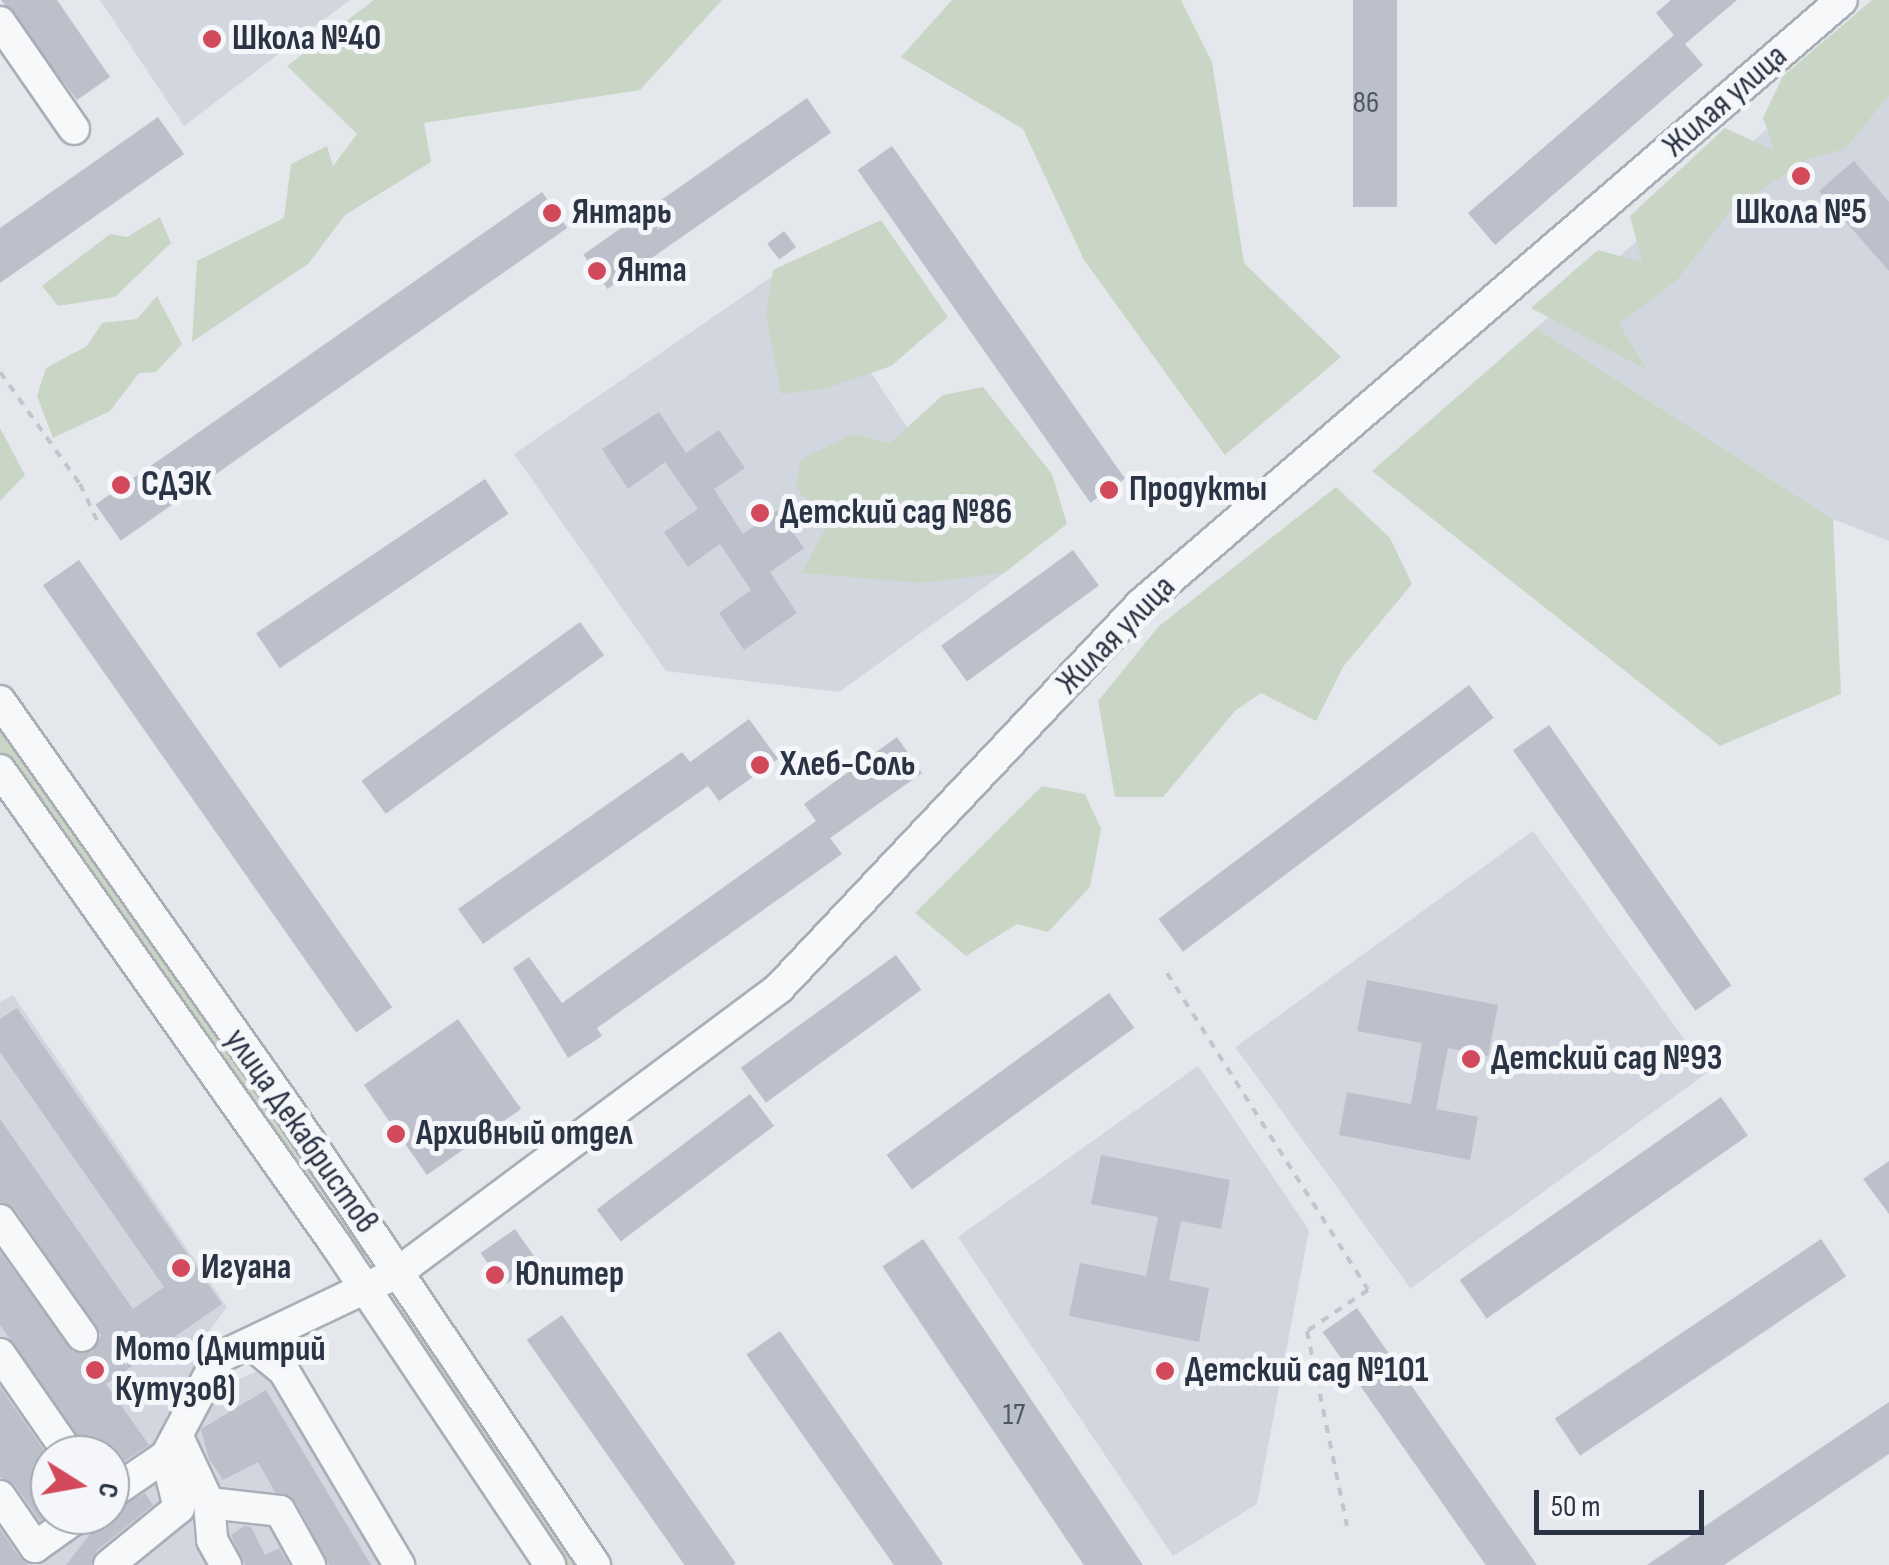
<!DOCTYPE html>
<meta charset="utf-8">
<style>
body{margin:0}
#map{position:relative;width:1889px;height:1565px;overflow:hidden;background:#e4e7ec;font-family:"Sofia Sans Condensed",sans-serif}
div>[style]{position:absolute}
.built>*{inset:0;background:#d2d6de;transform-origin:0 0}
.green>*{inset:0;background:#c9d6c5;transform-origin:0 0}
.building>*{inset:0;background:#bbc0ca;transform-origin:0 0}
.path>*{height:4px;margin-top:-2px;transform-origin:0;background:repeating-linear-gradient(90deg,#c2c5cb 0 8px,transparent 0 16px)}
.roads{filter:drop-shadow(2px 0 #a9aeb7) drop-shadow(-2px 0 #a9aeb7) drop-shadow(0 2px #a9aeb7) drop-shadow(0 -2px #a9aeb7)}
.minor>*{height:30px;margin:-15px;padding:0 15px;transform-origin:15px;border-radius:15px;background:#f7f8fa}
.dots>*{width:28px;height:28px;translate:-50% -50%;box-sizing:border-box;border:5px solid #f4f6f9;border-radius:50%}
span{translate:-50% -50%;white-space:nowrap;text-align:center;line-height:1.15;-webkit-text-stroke:10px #f4f6f9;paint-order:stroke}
.number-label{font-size:30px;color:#4f5766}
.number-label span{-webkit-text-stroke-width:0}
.poi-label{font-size:35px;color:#2b3445;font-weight:700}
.left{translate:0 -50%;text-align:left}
.street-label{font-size:35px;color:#2b3445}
.north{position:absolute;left:30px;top:1435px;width:100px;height:100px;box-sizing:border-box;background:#f4f6f9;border:2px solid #a4a8b1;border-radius:50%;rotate:101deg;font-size:28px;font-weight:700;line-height:40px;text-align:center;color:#2b3445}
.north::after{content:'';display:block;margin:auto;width:35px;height:45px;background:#d1495b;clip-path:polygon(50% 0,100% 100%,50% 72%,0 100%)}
.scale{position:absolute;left:1534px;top:1490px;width:170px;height:45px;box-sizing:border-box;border:5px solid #2b3445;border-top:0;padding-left:12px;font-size:30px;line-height:35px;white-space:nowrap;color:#2b3445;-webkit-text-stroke:8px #f4f6f9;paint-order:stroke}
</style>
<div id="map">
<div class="built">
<div style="clip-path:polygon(100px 0,350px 0,184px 126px)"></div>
<div style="clip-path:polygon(1889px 24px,1889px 541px,1833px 519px,1536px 328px)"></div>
<div style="clip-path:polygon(796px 260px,1004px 573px,839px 692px,666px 671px,514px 454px)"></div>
<div style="left:1533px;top:831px;width:298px;height:368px;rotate:54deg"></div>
<div style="clip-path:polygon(evenodd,13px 995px,227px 1307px,205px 1337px,237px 1380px,264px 1368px,386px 1565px,0 1565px,0 1002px,13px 995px,50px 1455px,110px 1455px,110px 1515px,50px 1515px,50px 1455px)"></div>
<div style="clip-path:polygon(1198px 1066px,1309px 1230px,1257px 1504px,1173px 1556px,958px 1237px)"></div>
</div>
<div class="green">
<div style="clip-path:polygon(374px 0,722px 0,640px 90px,424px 123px,431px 162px,345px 215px,308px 264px,192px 342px,197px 261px,284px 218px,291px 164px,327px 146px,333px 166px,357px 134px,287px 66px)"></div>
<div style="clip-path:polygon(952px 0,1181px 0,1212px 62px,1244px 263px,1341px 357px,1225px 455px,1084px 260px,1023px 129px,901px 57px)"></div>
<div style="clip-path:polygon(1872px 0,1889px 0,1889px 95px,1845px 149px,1810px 158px,1732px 209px,1677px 280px,1619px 324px,1647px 370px,1531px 308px,1598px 250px,1642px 262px,1630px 216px,1725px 128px,1775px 151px,1763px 118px,1783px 76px)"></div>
<div style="clip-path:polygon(160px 217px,171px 243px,115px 297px,58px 306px,42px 286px,110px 234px,127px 237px)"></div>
<div style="clip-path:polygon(881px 220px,948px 317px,891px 366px,828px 388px,781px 394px,766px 315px,773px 270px)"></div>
<div style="clip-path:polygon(157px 296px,182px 344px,156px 372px,139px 373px,110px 411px,53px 438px,37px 396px,46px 368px,87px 346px,102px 323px,137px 319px)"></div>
<div style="clip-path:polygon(1536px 328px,1833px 519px,1841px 694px,1720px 746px,1372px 471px)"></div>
<div style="clip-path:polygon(983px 387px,1052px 474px,1067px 524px,1004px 573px,919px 583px,802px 573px,825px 529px,796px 486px,801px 459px,854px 434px,890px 443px,943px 395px)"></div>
<div style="clip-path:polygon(0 428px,25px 475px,0 501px)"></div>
<div style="clip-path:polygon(1336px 487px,1390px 538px,1412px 584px,1343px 667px,1316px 721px,1261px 693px,1235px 711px,1163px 797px,1115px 797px,1098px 701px,1159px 626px)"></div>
<div style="left:0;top:723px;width:644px;height:19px;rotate:55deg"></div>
<div style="clip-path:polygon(1042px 786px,1085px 794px,1101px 829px,1090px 887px,1048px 932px,1017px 924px,966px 956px,915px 913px)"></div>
<div style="clip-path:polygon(406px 1308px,579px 1565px,566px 1565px,397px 1311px)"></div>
</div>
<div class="building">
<div style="clip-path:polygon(1px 0,57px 0,110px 77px,77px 100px)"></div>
<div style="left:1353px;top:0;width:44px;height:207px"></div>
<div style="clip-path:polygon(1671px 0,1737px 0,1685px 44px,1703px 65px,1495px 245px,1468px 213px,1674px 35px,1656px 13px)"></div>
<div style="left:807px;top:98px;width:42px;height:273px;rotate:55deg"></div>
<div style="clip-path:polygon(158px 117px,184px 154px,0 283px,0 228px)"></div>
<div style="left:892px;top:146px;width:406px;height:42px;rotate:55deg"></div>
<div style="clip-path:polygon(1854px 161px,1889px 202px,1889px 271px,1819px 191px)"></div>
<div style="left:542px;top:192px;width:44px;height:545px;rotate:55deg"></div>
<div style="left:784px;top:231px;width:20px;height:21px;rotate:53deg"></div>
<div style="clip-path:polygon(659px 412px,686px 453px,719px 430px,745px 468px,714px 489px,743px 534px,777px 510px,804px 548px,770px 572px,797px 613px,744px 650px,719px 613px,751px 590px,720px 544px,688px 567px,664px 532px,698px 509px,665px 462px,628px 489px,602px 449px)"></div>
<div style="left:485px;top:479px;width:42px;height:276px;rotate:56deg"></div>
<div style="left:1073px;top:550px;width:44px;height:163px;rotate:54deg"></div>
<div style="left:79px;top:560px;width:546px;height:44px;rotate:55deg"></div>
<div style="left:580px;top:622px;width:41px;height:270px;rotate:54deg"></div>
<div style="left:1469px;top:685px;width:41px;height:389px;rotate:53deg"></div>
<div style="clip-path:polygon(749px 719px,778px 759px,719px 801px,708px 786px,483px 944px,458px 909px,682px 752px,690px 762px)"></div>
<div style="left:1549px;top:725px;width:318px;height:44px;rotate:55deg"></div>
<div style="clip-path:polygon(897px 737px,922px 773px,830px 838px,842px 854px,597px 1028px,602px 1036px,568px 1058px,513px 968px,529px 957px,562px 1003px,816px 821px,804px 804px)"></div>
<div style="left:896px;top:955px;width:43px;height:192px;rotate:54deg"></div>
<div style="clip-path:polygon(1367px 980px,1498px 1005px,1488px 1056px,1448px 1048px,1436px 1109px,1478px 1117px,1470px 1160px,1339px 1135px,1347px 1092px,1411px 1104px,1422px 1043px,1357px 1031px)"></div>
<div style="left:1109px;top:993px;width:43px;height:275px;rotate:54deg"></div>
<div style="clip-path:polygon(17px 1008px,222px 1304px,106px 1384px,149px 1445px,110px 1471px,110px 1455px,92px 1455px,0 1325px,0 1252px,73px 1352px,92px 1352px,101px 1335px,15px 1209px,0 1202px,0 1119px,133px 1309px,164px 1287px,0 1052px,0 1019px)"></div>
<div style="left:458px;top:1019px;width:110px;height:115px;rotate:55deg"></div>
<div style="left:750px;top:1094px;width:40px;height:192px;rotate:53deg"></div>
<div style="left:1721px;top:1097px;width:47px;height:319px;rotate:55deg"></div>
<div style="clip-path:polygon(1101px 1155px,1230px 1180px,1221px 1229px,1181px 1221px,1169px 1280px,1209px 1288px,1199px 1342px,1069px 1316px,1080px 1263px,1146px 1276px,1158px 1217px,1091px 1204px)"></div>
<div style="clip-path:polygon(1889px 1161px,1889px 1214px,1863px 1179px)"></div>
<div style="left:515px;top:1229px;width:40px;height:42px;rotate:55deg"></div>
<div style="left:923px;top:1239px;width:396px;height:49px;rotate:56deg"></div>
<div style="left:1821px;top:1239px;width:45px;height:321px;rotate:56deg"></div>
<div style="left:1357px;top:1308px;width:313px;height:42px;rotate:55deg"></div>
<div style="left:562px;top:1315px;width:303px;height:43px;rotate:55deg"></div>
<div style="left:780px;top:1331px;width:284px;height:41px;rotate:55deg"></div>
<div style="clip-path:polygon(0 1387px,50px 1459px,50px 1513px,40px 1521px,15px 1485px,0 1477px)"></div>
<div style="clip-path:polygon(266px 1390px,371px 1565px,329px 1565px,296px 1502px,275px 1492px,258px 1462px,223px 1480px,209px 1459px,201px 1429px)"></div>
<div style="clip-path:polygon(1889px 1402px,1889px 1454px,1724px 1565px,1647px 1565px)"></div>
<div style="clip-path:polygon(145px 1493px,153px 1505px,97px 1550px,91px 1565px,66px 1565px,105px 1515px)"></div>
<div style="clip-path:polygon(244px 1526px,251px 1527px,265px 1555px,279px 1548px,289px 1565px,245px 1565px,231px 1535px)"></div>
<div style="clip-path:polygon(0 1529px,20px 1558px,29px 1565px,0 1565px)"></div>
</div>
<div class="path">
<div style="left:0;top:372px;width:138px;rotate:54.5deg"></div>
<div style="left:80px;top:484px;width:40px;rotate:65deg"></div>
<div style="left:1167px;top:973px;width:375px;rotate:57.6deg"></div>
<div style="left:1368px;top:1290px;width:73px;rotate:146.1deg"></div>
<div style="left:1307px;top:1331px;width:199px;rotate:78.4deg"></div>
<div style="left:198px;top:1280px;width:38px;rotate:-29deg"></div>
<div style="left:231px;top:1262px;width:51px;rotate:-1.1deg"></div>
</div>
<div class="roads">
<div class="minor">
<div style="left:0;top:22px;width:130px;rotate:55.3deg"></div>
<div style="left:0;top:701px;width:503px;rotate:54.79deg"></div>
<div style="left:290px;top:1112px;width:546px;rotate:56.05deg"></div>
<div style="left:0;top:770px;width:582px;rotate:54.73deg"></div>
<div style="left:336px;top:1245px;width:385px;rotate:56.2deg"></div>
<div style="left:0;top:1220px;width:142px;rotate:54.7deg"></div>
<div style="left:251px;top:1344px;width:43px;rotate:39.3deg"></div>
<div style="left:284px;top:1371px;width:226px;rotate:59.3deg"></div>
<div style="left:0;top:1354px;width:123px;rotate:55.3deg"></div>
<div style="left:179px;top:1439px;width:71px;rotate:64.9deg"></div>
<div style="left:209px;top:1503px;width:37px;rotate:85deg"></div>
<div style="left:212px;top:1540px;width:29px;rotate:61deg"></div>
<div style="left:110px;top:1494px;width:68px;rotate:-34.2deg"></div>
<div style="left:0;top:1496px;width:62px;rotate:55.5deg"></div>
<div style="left:35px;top:1547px;width:55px;rotate:-35.4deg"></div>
<div style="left:209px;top:1503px;width:71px;rotate:6.4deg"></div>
<div style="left:280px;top:1511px;width:62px;rotate:60.9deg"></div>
<div style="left:109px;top:1565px;width:90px;rotate:-39.2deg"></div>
<div style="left:179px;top:1508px;width:54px;rotate:-104deg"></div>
<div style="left:166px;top:1456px;width:111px;rotate:-62deg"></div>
<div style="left:218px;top:1358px;width:198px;rotate:-25.4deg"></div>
<div style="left:397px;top:1273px;width:477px;rotate:-36.7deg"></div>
<div style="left:779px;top:988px;width:528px;rotate:-46.69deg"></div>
<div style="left:1141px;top:604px;width:925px;rotate:-40.75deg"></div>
</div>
</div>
<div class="dots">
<div style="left:212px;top:39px;background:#d1495b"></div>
<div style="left:1801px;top:176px;background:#d1495b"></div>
<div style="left:552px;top:213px;background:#d1495b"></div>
<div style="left:597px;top:271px;background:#d1495b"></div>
<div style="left:121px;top:485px;background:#d1495b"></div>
<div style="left:1109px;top:490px;background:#d1495b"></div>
<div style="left:760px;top:513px;background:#d1495b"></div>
<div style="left:760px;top:765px;background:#d1495b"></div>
<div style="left:1471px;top:1059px;background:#d1495b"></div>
<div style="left:396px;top:1134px;background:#d1495b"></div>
<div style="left:181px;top:1268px;background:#d1495b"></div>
<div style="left:495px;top:1275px;background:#d1495b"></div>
<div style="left:95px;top:1370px;background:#d1495b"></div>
<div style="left:1165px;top:1371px;background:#d1495b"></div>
</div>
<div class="number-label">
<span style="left:1366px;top:103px">86</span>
<span style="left:1014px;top:1415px">17</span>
</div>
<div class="poi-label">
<span class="left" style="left:232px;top:39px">Школа №40</span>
<span class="left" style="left:572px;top:213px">Янтарь</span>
<span style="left:1801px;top:213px">Школа №5</span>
<span class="left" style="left:617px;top:271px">Янта</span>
<span class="left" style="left:141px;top:485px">СДЭК</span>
<span class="left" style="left:1129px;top:490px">Продукты</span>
<span class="left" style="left:780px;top:513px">Детский сад №86</span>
<span class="left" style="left:780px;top:765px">Хлеб-Соль</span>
<span class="left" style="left:1491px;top:1059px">Детский сад №93</span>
<span class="left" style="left:416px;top:1134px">Архивный отдел</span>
<span class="left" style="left:201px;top:1268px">Игуана</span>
<span class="left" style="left:515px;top:1275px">Юпитер</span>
<span class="left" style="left:115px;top:1370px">Мото (Дмитрий<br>Кутузов)</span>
<span class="left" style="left:1185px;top:1371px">Детский сад №101</span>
</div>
<div class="street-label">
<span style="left:1725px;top:101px;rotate:-41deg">Жилая улица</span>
<span style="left:1116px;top:635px;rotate:-45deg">Жилая улица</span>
<span style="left:301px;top:1131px;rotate:55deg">улица Декабристов</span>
</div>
<div class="north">С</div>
<div class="scale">50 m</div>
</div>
